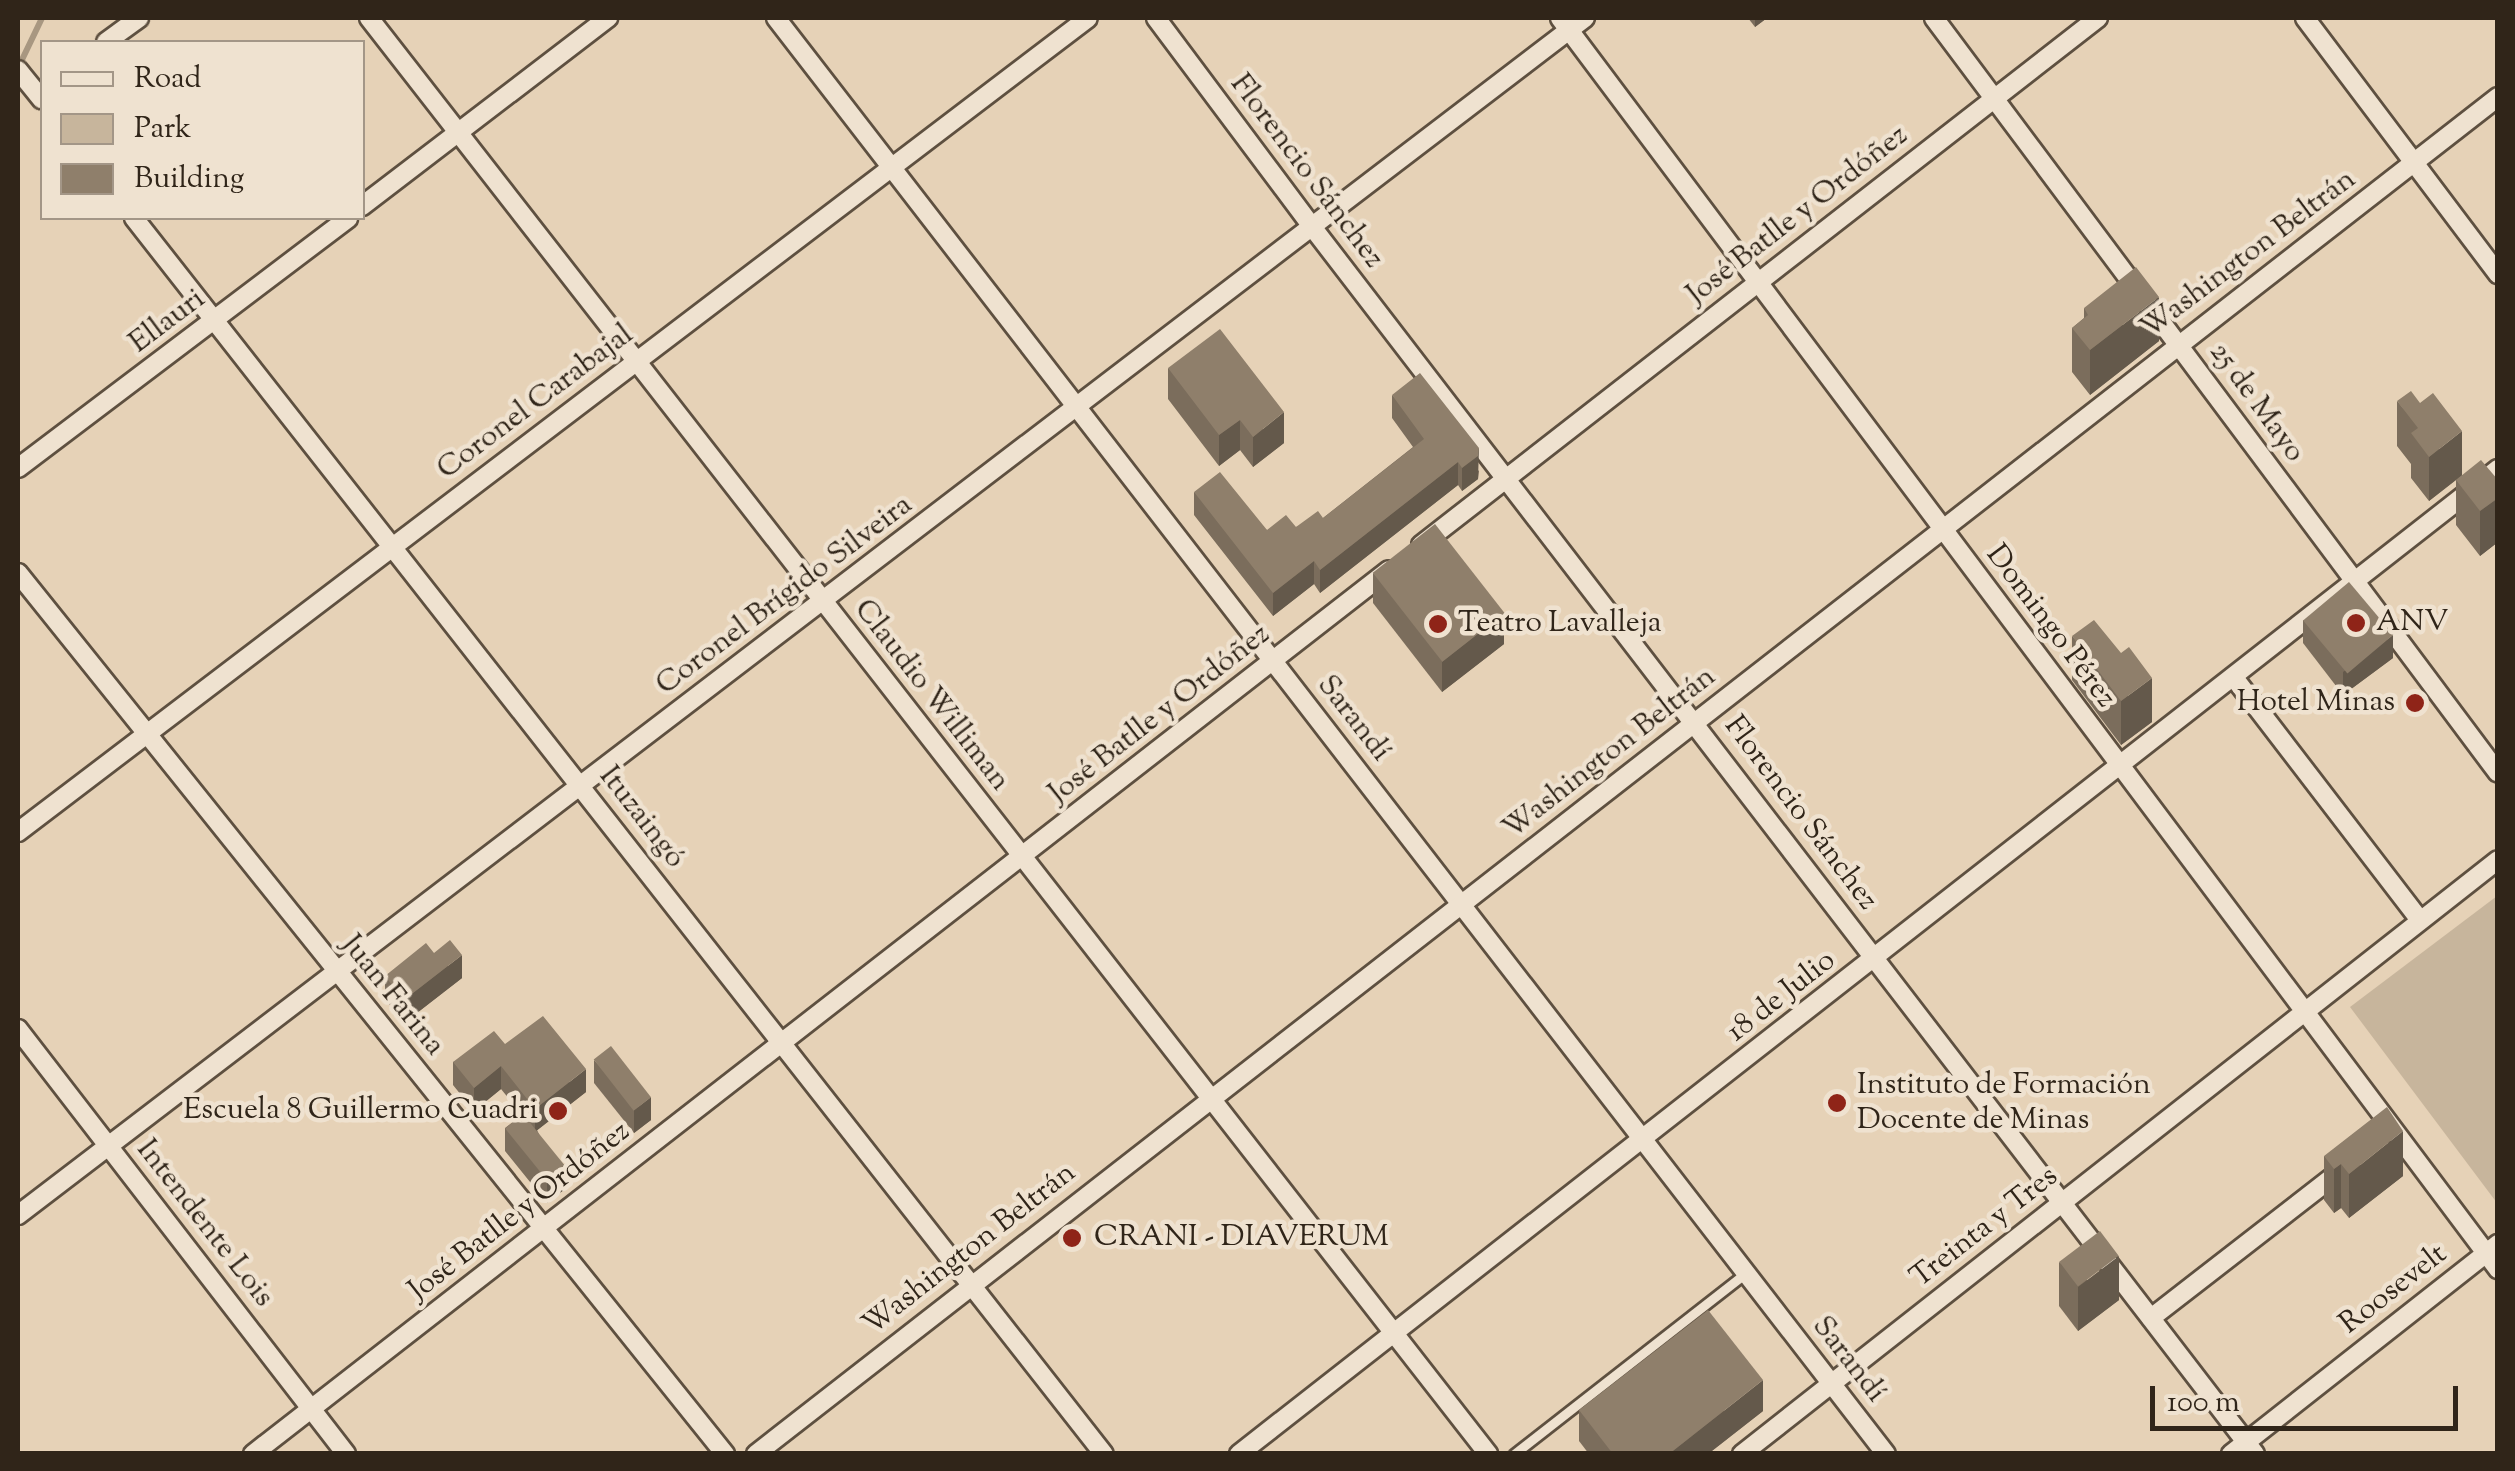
<!DOCTYPE html>
<meta charset="utf-8">
<style>
body{margin:0}
#map{position:relative;width:2515px;height:1471px;overflow:hidden;background:#e6d2b7;font-family:"Sorts Mill Goudy",serif}
div>[style]{position:absolute}
.green>*{inset:0;background:#c7b59c}
.stream>*{height:6px;margin:-3px;padding:0 3px;transform-origin:3px;border-radius:3px;background:#a89781}
.roads{filter:drop-shadow(2px 0 #5e5040) drop-shadow(-2px 0 #5e5040) drop-shadow(0 2px #5e5040) drop-shadow(0 -2px #5e5040)}
.lane>*{height:9px;margin:-4.5px;padding:0 4.5px;transform-origin:4.5px;border-radius:4.5px;background:#efe2d0}
.street>*{height:18px;margin:-9px;padding:0 9px;transform-origin:9px;border-radius:9px;background:#efe2d0}
.wall>*{inset:0;background:#7b6d5c}
.shaded-wall>*{inset:0;background:#64594b}
.building>*{inset:0;background:#8f7f6b;transform-origin:0 0}
.dots>*{width:28px;height:28px;translate:-50% -50%;box-sizing:border-box;border:5px solid #efe2d0;border-radius:50%}
span{translate:-50% -50%;white-space:nowrap;text-align:center;line-height:1.15;-webkit-text-stroke:9px #efe2d0;paint-order:stroke}
.street-label{font-size:30px;color:#302519}
.poi-label{font-size:30px;color:#302519}
.left{translate:0 -50%;text-align:left}
.right{translate:-100% -50%;text-align:right}
.frame{position:absolute;inset:0;border:20px solid #302519;pointer-events:none}
.legend{position:absolute;left:40px;top:40px;width:325px;height:180px;box-sizing:border-box;background:#efe2d0;border:2px solid #a39687;margin:0;padding:12px 18px;list-style:none;font-size:30px;color:#302519}
.legend li{display:flex;align-items:center;gap:20px;height:50px}
.legend b{width:50px;border:2px solid #a39687}
.scale{position:absolute;left:2150px;top:1386px;width:308px;height:45px;box-sizing:border-box;border:5px solid #302519;border-top:0;padding-left:12px;font-size:30px;line-height:35px;white-space:nowrap;color:#302519;-webkit-text-stroke:8px #efe2d0;paint-order:stroke}
</style>
<div id="map">
<div class="green">
<div style="clip-path:polygon(2497px 896px,2497px 1203px,2350px 1007px)"></div>
</div>
<div class="stream">
<div style="left:19px;top:66px;width:53px;rotate:-64.4deg"></div>
</div>
<div class="roads">
<div class="lane">
<div style="left:1514px;top:1454px;width:294px;rotate:-38deg"></div>
</div>
<div class="street">
<div style="left:369px;top:18px;width:1821px;rotate:52.07deg"></div>
<div style="left:776px;top:18px;width:1815px;rotate:52.3deg"></div>
<div style="left:1156px;top:18px;width:262px;rotate:53.2deg"></div>
<div style="left:1313px;top:228px;width:1546px;rotate:52.46deg"></div>
<div style="left:1560px;top:18px;width:1564px;rotate:53.14deg"></div>
<div style="left:1934px;top:18px;width:942px;rotate:53.24deg"></div>
<div style="left:2305px;top:18px;width:321px;rotate:53deg"></div>
<div style="left:106px;top:42px;width:41px;rotate:-36deg"></div>
<div style="left:18px;top:70px;width:38px;rotate:51deg"></div>
<div style="left:362px;top:206px;width:310px;rotate:-37.4deg"></div>
<div style="left:134px;top:218px;width:1571px;rotate:51.88deg"></div>
<div style="left:18px;top:468px;width:414px;rotate:-37.1deg"></div>
<div style="left:1421px;top:545px;width:858px;rotate:-37.9deg"></div>
<div style="left:18px;top:573px;width:1130px;rotate:51.25deg"></div>
<div style="left:2235px;top:679px;width:304px;rotate:52.5deg"></div>
<div style="left:18px;top:832px;width:1344px;rotate:-37.26deg"></div>
<div style="left:18px;top:1029px;width:537px;rotate:52.34deg"></div>
<div style="left:18px;top:1215px;width:1972px;rotate:-37.38deg"></div>
<div style="left:2151px;top:1318px;width:242px;rotate:-37.8deg"></div>
<div style="left:253px;top:1454px;width:1439px;rotate:-37.89deg"></div>
<div style="left:756px;top:1454px;width:2208px;rotate:-37.92deg"></div>
<div style="left:1239px;top:1454px;width:1599px;rotate:-38.04deg"></div>
<div style="left:1742px;top:1454px;width:961px;rotate:-38.16deg"></div>
<div style="left:2231px;top:1454px;width:340px;rotate:-38.2deg"></div>
</div>
</div>
<div class="wall">
<div style="clip-path:polygon(1748px 18px,1767px 18px,1755px 27px)"></div>
<div style="clip-path:polygon(2084px 308px,2159px 341px,2090px 395px,2072px 372px,2072px 328px,2084px 318px)"></div>
<div style="clip-path:polygon(1168px 368px,1284px 443px,1253px 467px,1240px 450px,1219px 466px,1168px 399px)"></div>
<div style="clip-path:polygon(1392px 395px,1479px 471px,1478px 479px,1462px 491px,1458px 485px,1320px 593px,1314px 584px,1273px 616px,1194px 515px,1194px 492px,1267px 530px,1296px 527px,1323px 518px,1413px 447px,1392px 418px)"></div>
<div style="clip-path:polygon(2397px 401px,2462px 475px,2498px 480px,2498px 542px,2480px 556px,2456px 525px,2456px 480px,2460px 477px,2429px 501px,2411px 478px,2411px 464px,2397px 446px)"></div>
<div style="clip-path:polygon(1373px 573px,1504px 644px,1442px 692px,1373px 603px)"></div>
<div style="clip-path:polygon(2303px 620px,2393px 658px,2343px 695px,2303px 643px)"></div>
<div style="clip-path:polygon(2072px 636px,2152px 722px,2121px 745px,2072px 680px)"></div>
<div style="clip-path:polygon(434px 953px,462px 978px,404px 1023px,385px 999px,385px 976px)"></div>
<div style="clip-path:polygon(505px 1044px,586px 1092px,537px 1130px,565px 1189px,547px 1203px,505px 1151px,505px 1128px,522px 1115px,501px 1089px,474px 1111px,453px 1085px,453px 1062px)"></div>
<div style="clip-path:polygon(594px 1060px,651px 1120px,634px 1133px,594px 1083px)"></div>
<div style="clip-path:polygon(2324px 1156px,2403px 1176px,2349px 1218px,2341px 1208px,2334px 1213px,2324px 1200px)"></div>
<div style="clip-path:polygon(2059px 1262px,2119px 1300px,2078px 1331px,2059px 1306px)"></div>
<div style="clip-path:polygon(1579px 1410px,1763px 1411px,1708px 1454px,1589px 1454px,1579px 1441px)"></div>
</div>
<div class="shaded-wall">
<div style="clip-path:polygon(1755px 18px,1767px 18px,1755px 27px)"></div>
<div style="clip-path:polygon(2159px 297px,2159px 341px,2090px 395px,2090px 350px)"></div>
<div style="clip-path:polygon(1284px 412px,1284px 443px,1253px 467px,1253px 437px)"></div>
<div style="clip-path:polygon(1240px 420px,1240px 450px,1219px 466px,1219px 435px)"></div>
<div style="clip-path:polygon(2462px 431px,2462px 475px,2429px 501px,2429px 457px)"></div>
<div style="clip-path:polygon(1479px 448px,1478px 479px,1462px 491px,1462px 468px)"></div>
<div style="clip-path:polygon(1458px 462px,1458px 485px,1320px 593px,1320px 570px)"></div>
<div style="clip-path:polygon(2498px 498px,2498px 542px,2480px 556px,2480px 511px)"></div>
<div style="clip-path:polygon(1314px 561px,1314px 584px,1273px 616px,1273px 593px)"></div>
<div style="clip-path:polygon(1504px 613px,1504px 644px,1442px 692px,1442px 662px)"></div>
<div style="clip-path:polygon(2393px 635px,2393px 658px,2343px 695px,2343px 672px)"></div>
<div style="clip-path:polygon(2152px 678px,2152px 722px,2121px 745px,2121px 701px)"></div>
<div style="clip-path:polygon(462px 955px,462px 978px,404px 1023px,404px 1000px)"></div>
<div style="clip-path:polygon(501px 1066px,501px 1089px,474px 1111px,474px 1088px)"></div>
<div style="clip-path:polygon(586px 1069px,586px 1092px,535px 1132px,535px 1109px)"></div>
<div style="clip-path:polygon(651px 1097px,651px 1120px,634px 1133px,634px 1110px)"></div>
<div style="clip-path:polygon(2403px 1131px,2403px 1176px,2349px 1218px,2349px 1174px)"></div>
<div style="clip-path:polygon(2341px 1164px,2341px 1208px,2334px 1213px,2334px 1169px)"></div>
<div style="clip-path:polygon(565px 1166px,565px 1189px,547px 1203px,547px 1180px)"></div>
<div style="clip-path:polygon(2119px 1256px,2119px 1300px,2078px 1331px,2078px 1287px)"></div>
<div style="clip-path:polygon(1763px 1380px,1763px 1411px,1708px 1454px,1669px 1454px)"></div>
</div>
<div class="building">
<div style="clip-path:polygon(2136px 267px,2159px 297px,2090px 350px,2072px 328px,2088px 315px,2084px 308px)"></div>
<div style="clip-path:polygon(1220px 329px,1284px 412px,1253px 437px,1240px 420px,1219px 435px,1168px 368px)"></div>
<div style="clip-path:polygon(1420px 373px,1479px 448px,1478px 456px,1462px 468px,1458px 462px,1320px 570px,1314px 561px,1273px 593px,1194px 492px,1220px 472px,1267px 530px,1286px 515px,1296px 527px,1318px 511px,1323px 518px,1424px 439px,1392px 395px)"></div>
<div style="clip-path:polygon(2411px 391px,2420px 403px,2433px 393px,2462px 431px,2429px 457px,2411px 433px,2418px 428px,2397px 401px)"></div>
<div style="clip-path:polygon(2481px 460px,2498px 480px,2498px 498px,2480px 511px,2456px 480px)"></div>
<div style="left:1435px;top:524px;width:113px;height:79px;rotate:52deg"></div>
<div style="left:2349px;top:582px;width:69px;height:60px;rotate:50deg"></div>
<div style="clip-path:polygon(2094px 620px,2121px 653px,2129px 647px,2152px 678px,2121px 701px,2072px 636px)"></div>
<div style="clip-path:polygon(450px 940px,462px 955px,404px 1000px,385px 976px,426px 943px,434px 953px)"></div>
<div style="clip-path:polygon(543px 1016px,586px 1069px,535px 1109px,501px 1066px,474px 1088px,453px 1062px,494px 1031px,505px 1044px)"></div>
<div style="left:611px;top:1046px;width:65px;height:22px;rotate:52deg"></div>
<div style="clip-path:polygon(2387px 1107px,2403px 1131px,2349px 1174px,2341px 1164px,2334px 1169px,2324px 1156px)"></div>
<div style="left:523px;top:1114px;width:67px;height:23px;rotate:51deg"></div>
<div style="left:2100px;top:1231px;width:31px;height:51px;rotate:53deg"></div>
<div style="clip-path:polygon(1708px 1310px,1763px 1380px,1669px 1454px,1613px 1454px,1579px 1410px)"></div>
</div>
<div class="dots">
<div style="left:2356px;top:623px;background:#8f2418"></div>
<div style="left:1438px;top:624px;background:#8f2418"></div>
<div style="left:2415px;top:703px;background:#8f2418"></div>
<div style="left:1837px;top:1103px;background:#8f2418"></div>
<div style="left:558px;top:1111px;background:#8f2418"></div>
<div style="left:1072px;top:1238px;background:#8f2418"></div>
</div>
<div class="street-label">
<span style="left:1306px;top:172px;rotate:53deg">Florencio Sánchez</span>
<span style="left:1798px;top:216px;rotate:-38deg">José Batlle y Ordóñez</span>
<span style="left:2249px;top:255px;rotate:-37deg">Washington Beltrán</span>
<span style="left:168px;top:322px;rotate:-37deg">Ellauri</span>
<span style="left:536px;top:403px;rotate:-37deg">Coronel Carabajal</span>
<span style="left:2256px;top:403px;rotate:54deg">25 de Mayo</span>
<span style="left:785px;top:596px;rotate:-37deg">Coronel Brígido Silveira</span>
<span style="left:2050px;top:627px;rotate:53deg">Domingo Pérez</span>
<span style="left:931px;top:696px;rotate:52deg">Claudio Williman</span>
<span style="left:1160px;top:715px;rotate:-38deg">José Batlle y Ordóñez</span>
<span style="left:1353px;top:719px;rotate:52deg">Sarandí</span>
<span style="left:1610px;top:754px;rotate:-38deg">Washington Beltrán</span>
<span style="left:1800px;top:814px;rotate:53deg">Florencio Sánchez</span>
<span style="left:641px;top:818px;rotate:52deg">Ituzaingó</span>
<span style="left:392px;top:996px;rotate:51deg">Juan Farina</span>
<span style="left:1782px;top:997px;rotate:-38deg">18 de Julio</span>
<span style="left:520px;top:1212px;rotate:-38deg">José Batlle y Ordóñez</span>
<span style="left:204px;top:1224px;rotate:52deg">Intendente Lois</span>
<span style="left:1985px;top:1228px;rotate:-38deg">Treinta y Tres</span>
<span style="left:970px;top:1250px;rotate:-38deg">Washington Beltrán</span>
<span style="left:2394px;top:1290px;rotate:-38deg">Roosevelt</span>
<span style="left:1848px;top:1360px;rotate:52deg">Sarandí</span>
</div>
<div class="poi-label">
<span class="left" style="left:2376px;top:623px">ANV</span>
<span class="left" style="left:1458px;top:624px">Teatro Lavalleja</span>
<span class="right" style="left:2395px;top:703px">Hotel Minas</span>
<span class="left" style="left:1857px;top:1103px">Instituto de Formación<br>Docente de Minas</span>
<span class="right" style="left:538px;top:1111px">Escuela 8 Guillermo Cuadri</span>
<span class="left" style="left:1094px;top:1238px">CRANI - DIAVERUM</span>
</div>
<div class="frame"></div>
<ul class="legend">
<li><b style="height:12px;background:#efe2d0"></b>Road</li>
<li><b style="height:28px;background:#c7b59c"></b>Park</li>
<li><b style="height:28px;background:#8f7f6b"></b>Building</li>
</ul>
<div class="scale">100 m</div>
</div>
